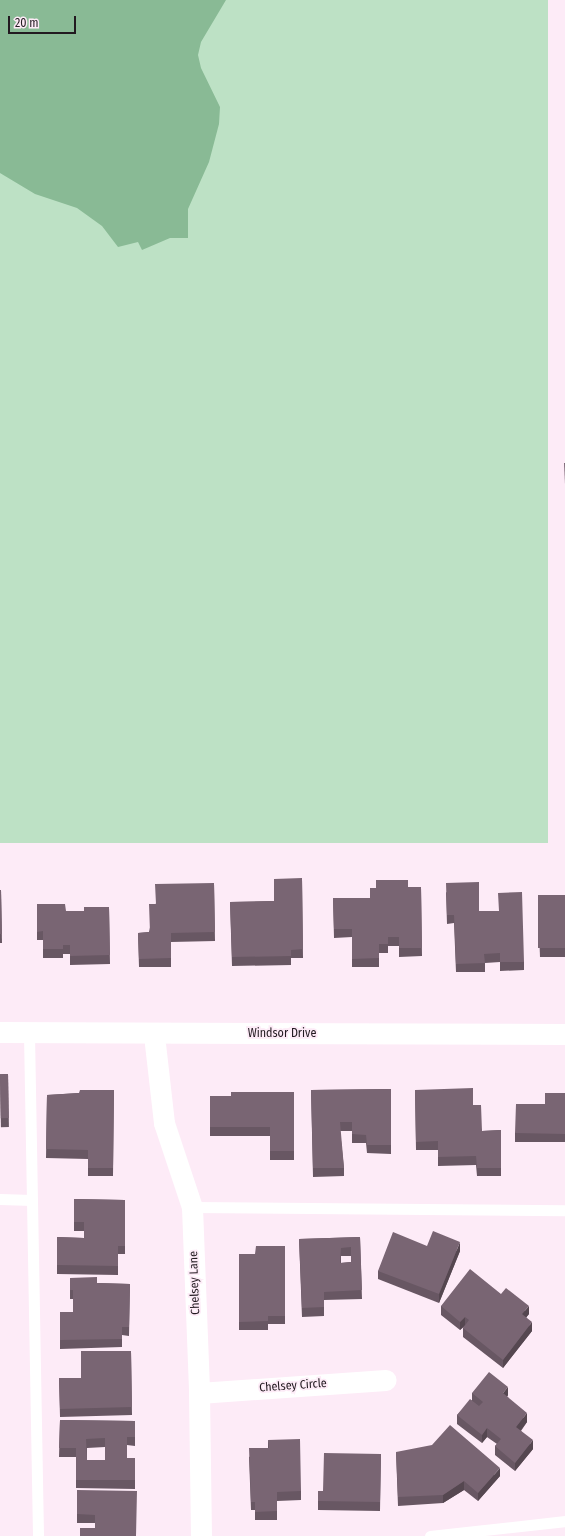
<!DOCTYPE html>
<style>
body{margin:0}
#map{position:relative;width:565px;height:1536px;overflow:hidden;background:#fdebf7;font-family:"Fira Sans Condensed",sans-serif}
div>[style]{position:absolute}
.green>*{inset:0;background:#bde1c5;transform-origin:0 0}
.water>*{inset:0;background:#89ba95}
.lane>*{height:11px;margin:-5.5px;padding:0 5.5px;transform-origin:5.5px;border-radius:5.5px;background:#fff}
.street>*{height:21px;margin:-10.5px;padding:0 10.5px;transform-origin:10.5px;border-radius:10.5px;background:#fff}
.wall>*{inset:0;background:#685763;transform-origin:0 0}
.shaded-wall>*{inset:0;background:#554750}
.building>*{inset:0;background:#796573;transform-origin:0 0}
span{translate:-50% -50%;white-space:nowrap;text-align:center;line-height:1.15;-webkit-text-stroke:3.5px #fdebf7;paint-order:stroke}
.street-label{font-size:12px;color:#221a20}
.scale{position:absolute;left:8px;top:16px;width:68px;height:18px;box-sizing:border-box;border:2px solid #221a20;border-top:0;padding-left:5px;font-size:12px;line-height:14px;white-space:nowrap;color:#221a20;-webkit-text-stroke:3px #fdebf7;paint-order:stroke}
</style>
<div id="map">
<div class="green">
<div style="left:0;top:0;width:548px;height:843px"></div>
</div>
<div class="water">
<div style="clip-path:polygon(0 0,226px 0,201px 42px,198px 55px,201px 68px,220px 107px,219px 124px,209px 162px,188px 209px,188px 238px,170px 238px,142px 250px,138px 242px,118px 247px,102px 226px,77px 208px,35px 194px,0 173px)"></div>
</div>
<div class="lane">
<div style="left:29px;top:1034px;width:502px;rotate:88.97deg"></div>
<div style="left:0;top:1199px;width:32px;rotate:2deg"></div>
<div style="left:192px;top:1207px;width:373px;rotate:0.5deg"></div>
<div style="left:430px;top:1536px;width:136px;rotate:-6.3deg"></div>
</div>
<div class="street">
<div style="left:0;top:1032px;width:565px;rotate:0.2deg"></div>
<div style="left:154px;top:1035px;width:89px;rotate:83.5deg"></div>
<div style="left:164px;top:1123px;width:89px;rotate:71.6deg"></div>
<div style="left:192px;top:1207px;width:186px;rotate:87.8deg"></div>
<div style="left:199px;top:1393px;width:143px;rotate:89.2deg"></div>
<div style="left:199px;top:1393px;width:187px;rotate:-4deg"></div>
</div>
<div class="wall">
<div style="clip-path:polygon(302px 878px,303px 958px,291px 958px,291px 965px,232px 966px,230px 902px,274px 901px)"></div>
<div style="clip-path:polygon(214px 883px,215px 941px,171px 942px,171px 967px,139px 967px,138px 933px,149px 932px,155px 904px)"></div>
<div style="clip-path:polygon(408px 887px,421px 887px,422px 956px,399px 957px,399px 946px,388px 946px,388px 953px,379px 953px,379px 967px,352px 967px,352px 937px,334px 938px,333px 898px,370px 898px)"></div>
<div style="clip-path:polygon(0 890px,1px 890px,2px 943px,0 943px)"></div>
<div style="clip-path:polygon(446px 892px,479px 911px,524px 962px,524px 970px,500px 971px,500px 962px,485px 963px,485px 972px,456px 972px,454px 923px,447px 924px)"></div>
<div style="clip-path:polygon(565px 895px,565px 957px,540px 957px,538px 904px)"></div>
<div style="clip-path:polygon(37px 904px,66px 911px,84px 911px,109px 907px,110px 964px,70px 965px,70px 954px,63px 954px,63px 958px,43px 958px,43px 940px,37px 940px)"></div>
<div style="left:8px;top:1074px;width:53px;height:8px;rotate:89deg"></div>
<div style="clip-path:polygon(391px 1089px,391px 1154px,367px 1153px,366px 1143px,352px 1143px,352px 1131px,340px 1131px,344px 1168px,344px 1176px,313px 1177px,311px 1090px)"></div>
<div style="clip-path:polygon(114px 1090px,113px 1176px,88px 1176px,88px 1159px,46px 1158px,47px 1095px,79px 1093px)"></div>
<div style="clip-path:polygon(415px 1090px,473px 1105px,482px 1131px,501px 1130px,501px 1176px,477px 1176px,476px 1165px,438px 1166px,438px 1150px,416px 1150px)"></div>
<div style="clip-path:polygon(294px 1092px,294px 1160px,270px 1160px,270px 1136px,210px 1136px,210px 1096px,231px 1096px)"></div>
<div style="clip-path:polygon(565px 1093px,565px 1142px,515px 1142px,515px 1133px,545px 1104px)"></div>
<div style="clip-path:polygon(74px 1199px,125px 1200px,125px 1254px,118px 1254px,118px 1275px,57px 1274px,57px 1237px,84px 1238px,84px 1231px,74px 1231px)"></div>
<div style="clip-path:polygon(evenodd,360px 1237px,362px 1299px,324px 1300px,324px 1316px,302px 1317px,299px 1239px,360px 1237px,341px 1256px,351px 1256px,351px 1262px,341px 1263px,341px 1256px)"></div>
<div style="clip-path:polygon(285px 1246px,285px 1324px,268px 1324px,268px 1330px,239px 1330px,239px 1322px,255px 1254px)"></div>
<div style="clip-path:polygon(427px 1246px,460px 1251px,439px 1303px,378px 1279px,378px 1271px)"></div>
<div style="clip-path:polygon(70px 1278px,97px 1283px,130px 1284px,129px 1336px,122px 1335px,122px 1347px,60px 1349px,60px 1312px,73px 1312px,73px 1299px,70px 1299px)"></div>
<div style="clip-path:polygon(501px 1294px,529px 1314px,526px 1317px,532px 1331px,503px 1368px,463px 1337px,463px 1328px,465px 1326px,460px 1330px,441px 1315px,441px 1306px)"></div>
<div style="clip-path:polygon(131px 1351px,132px 1415px,60px 1417px,59px 1378px,81px 1378px)"></div>
<div style="clip-path:polygon(472px 1393px,508px 1395px,507px 1397px,527px 1422px,521px 1431px,533px 1449px,515px 1471px,495px 1455px,495px 1446px,497px 1444px,487px 1437px,482px 1443px,457px 1424px,457px 1415px,472px 1400px)"></div>
<div style="clip-path:polygon(evenodd,60px 1420px,135px 1421px,135px 1446px,127px 1445px,127px 1458px,135px 1458px,135px 1489px,76px 1488px,76px 1457px,59px 1457px,60px 1420px,105px 1447px,105px 1460px,87px 1460px,87px 1448px,105px 1447px)"></div>
<div style="clip-path:polygon(268px 1440px,301px 1491px,301px 1500px,277px 1501px,277px 1520px,255px 1520px,255px 1510px,251px 1510px,249px 1457px,268px 1448px)"></div>
<div style="clip-path:polygon(396px 1452px,500px 1476px,478px 1501px,464px 1490px,443px 1503px,398px 1506px)"></div>
<div style="clip-path:polygon(381px 1454px,380px 1511px,318px 1510px,318px 1491px,323px 1491px)"></div>
<div style="clip-path:polygon(77px 1490px,136px 1536px,95px 1528px,95px 1523px,77px 1523px)"></div>
</div>
<div class="shaded-wall">
<div style="clip-path:polygon(460px 1242px,460px 1251px,439px 1303px,439px 1294px)"></div>
<div style="clip-path:polygon(529px 1306px,529px 1314px,522px 1323px,522px 1314px)"></div>
<div style="clip-path:polygon(465px 1317px,465px 1325px,460px 1330px,460px 1322px)"></div>
<div style="clip-path:polygon(532px 1322px,532px 1331px,503px 1368px,503px 1360px)"></div>
<div style="clip-path:polygon(508px 1387px,508px 1395px,503px 1402px,503px 1393px)"></div>
<div style="clip-path:polygon(527px 1413px,527px 1422px,516px 1436px,516px 1427px)"></div>
<div style="clip-path:polygon(487px 1428px,487px 1437px,482px 1443px,482px 1435px)"></div>
<div style="clip-path:polygon(533px 1440px,533px 1449px,515px 1471px,515px 1463px)"></div>
<div style="clip-path:polygon(500px 1468px,500px 1476px,478px 1501px,478px 1493px)"></div>
<div style="clip-path:polygon(464px 1481px,464px 1490px,443px 1503px,443px 1495px)"></div>
</div>
<div class="building">
<div style="clip-path:polygon(564px 463px,565px 463px,565px 484px)"></div>
<div style="clip-path:polygon(302px 878px,303px 949px,291px 950px,291px 956px,232px 957px,230px 902px,274px 901px,274px 879px)"></div>
<div style="clip-path:polygon(376px 880px,408px 880px,408px 887px,421px 887px,422px 948px,399px 948px,399px 937px,388px 937px,388px 944px,379px 944px,379px 958px,352px 959px,352px 929px,334px 929px,333px 898px,370px 898px,370px 888px,376px 888px)"></div>
<div style="clip-path:polygon(479px 882px,479px 911px,499px 911px,498px 893px,522px 892px,524px 962px,500px 962px,500px 953px,484px 954px,485px 963px,456px 964px,454px 915px,447px 915px,446px 883px)"></div>
<div style="clip-path:polygon(214px 883px,215px 932px,171px 933px,171px 958px,139px 959px,138px 933px,150px 932px,149px 904px,156px 904px,155px 884px)"></div>
<div style="clip-path:polygon(0 890px,1px 890px,2px 934px,0 934px)"></div>
<div style="left:565px;top:895px;width:53px;height:27px;rotate:90deg"></div>
<div style="clip-path:polygon(37px 904px,65px 904px,66px 911px,84px 911px,84px 907px,109px 907px,110px 955px,70px 956px,70px 945px,63px 945px,63px 949px,43px 949px,43px 931px,37px 932px)"></div>
<div style="left:8px;top:1074px;width:44px;height:8px;rotate:89deg"></div>
<div style="clip-path:polygon(473px 1088px,473px 1105px,481px 1105px,482px 1131px,501px 1130px,501px 1168px,477px 1168px,476px 1156px,438px 1157px,438px 1141px,416px 1142px,415px 1090px)"></div>
<div style="clip-path:polygon(391px 1089px,391px 1145px,367px 1145px,366px 1135px,352px 1134px,352px 1122px,340px 1122px,344px 1168px,313px 1168px,311px 1090px)"></div>
<div style="clip-path:polygon(80px 1090px,114px 1090px,113px 1168px,88px 1168px,88px 1150px,46px 1149px,47px 1095px,79px 1093px)"></div>
<div style="clip-path:polygon(231px 1092px,294px 1092px,294px 1151px,270px 1151px,270px 1127px,210px 1127px,210px 1096px,231px 1096px)"></div>
<div style="clip-path:polygon(545px 1093px,565px 1093px,565px 1134px,515px 1133px,516px 1104px,545px 1104px)"></div>
<div style="clip-path:polygon(74px 1199px,125px 1200px,125px 1246px,118px 1246px,118px 1266px,57px 1265px,57px 1237px,84px 1238px,84px 1222px,74px 1222px)"></div>
<div style="clip-path:polygon(433px 1231px,460px 1242px,439px 1294px,378px 1271px,393px 1232px,427px 1246px)"></div>
<div style="clip-path:polygon(evenodd,360px 1237px,362px 1290px,324px 1292px,324px 1307px,302px 1308px,299px 1239px,360px 1237px,351px 1247px,351px 1262px,340px 1263px,341px 1248px,351px 1247px)"></div>
<div style="clip-path:polygon(256px 1246px,285px 1246px,285px 1316px,268px 1316px,268px 1321px,239px 1322px,239px 1254px,255px 1254px)"></div>
<div style="clip-path:polygon(470px 1269px,501px 1294px,506px 1288px,529px 1306px,522px 1314px,532px 1322px,503px 1360px,463px 1328px,469px 1320px,465px 1317px,460px 1322px,441px 1306px)"></div>
<div style="clip-path:polygon(97px 1277px,97px 1283px,130px 1284px,129px 1327px,122px 1327px,122px 1339px,60px 1340px,60px 1312px,73px 1312px,73px 1290px,70px 1290px,70px 1278px)"></div>
<div style="clip-path:polygon(81px 1351px,131px 1351px,132px 1407px,60px 1409px,59px 1378px,81px 1378px)"></div>
<div style="clip-path:polygon(489px 1372px,508px 1387px,503px 1393px,527px 1413px,516px 1427px,533px 1440px,515px 1463px,495px 1446px,501px 1439px,487px 1428px,482px 1435px,457px 1415px,470px 1399px,479px 1406px,483px 1402px,472px 1393px)"></div>
<div style="clip-path:polygon(evenodd,60px 1420px,135px 1421px,135px 1437px,127px 1437px,127px 1458px,135px 1458px,135px 1480px,76px 1480px,76px 1448px,59px 1448px,60px 1420px,105px 1438px,105px 1460px,87px 1460px,86px 1439px,105px 1438px)"></div>
<div style="clip-path:polygon(450px 1425px,500px 1468px,478px 1493px,464px 1481px,443px 1495px,398px 1497px,396px 1452px,432px 1445px)"></div>
<div style="clip-path:polygon(300px 1439px,301px 1491px,277px 1492px,277px 1511px,255px 1512px,255px 1502px,251px 1502px,249px 1448px,269px 1448px,268px 1440px)"></div>
<div style="clip-path:polygon(324px 1453px,381px 1454px,380px 1502px,318px 1501px,318px 1491px,323px 1491px)"></div>
<div style="clip-path:polygon(77px 1490px,137px 1491px,136px 1536px,80px 1536px,80px 1528px,95px 1528px,95px 1515px,77px 1514px)"></div>
</div>
<div class="street-label">
<span style="left:282px;top:1034px">Windsor Drive</span>
<span style="left:195px;top:1283px;rotate:-92deg">Chelsey Lane</span>
<span style="left:293px;top:1386px;rotate:-4deg">Chelsey Circle</span>
</div>
<div class="scale">20 m</div>
</div>
